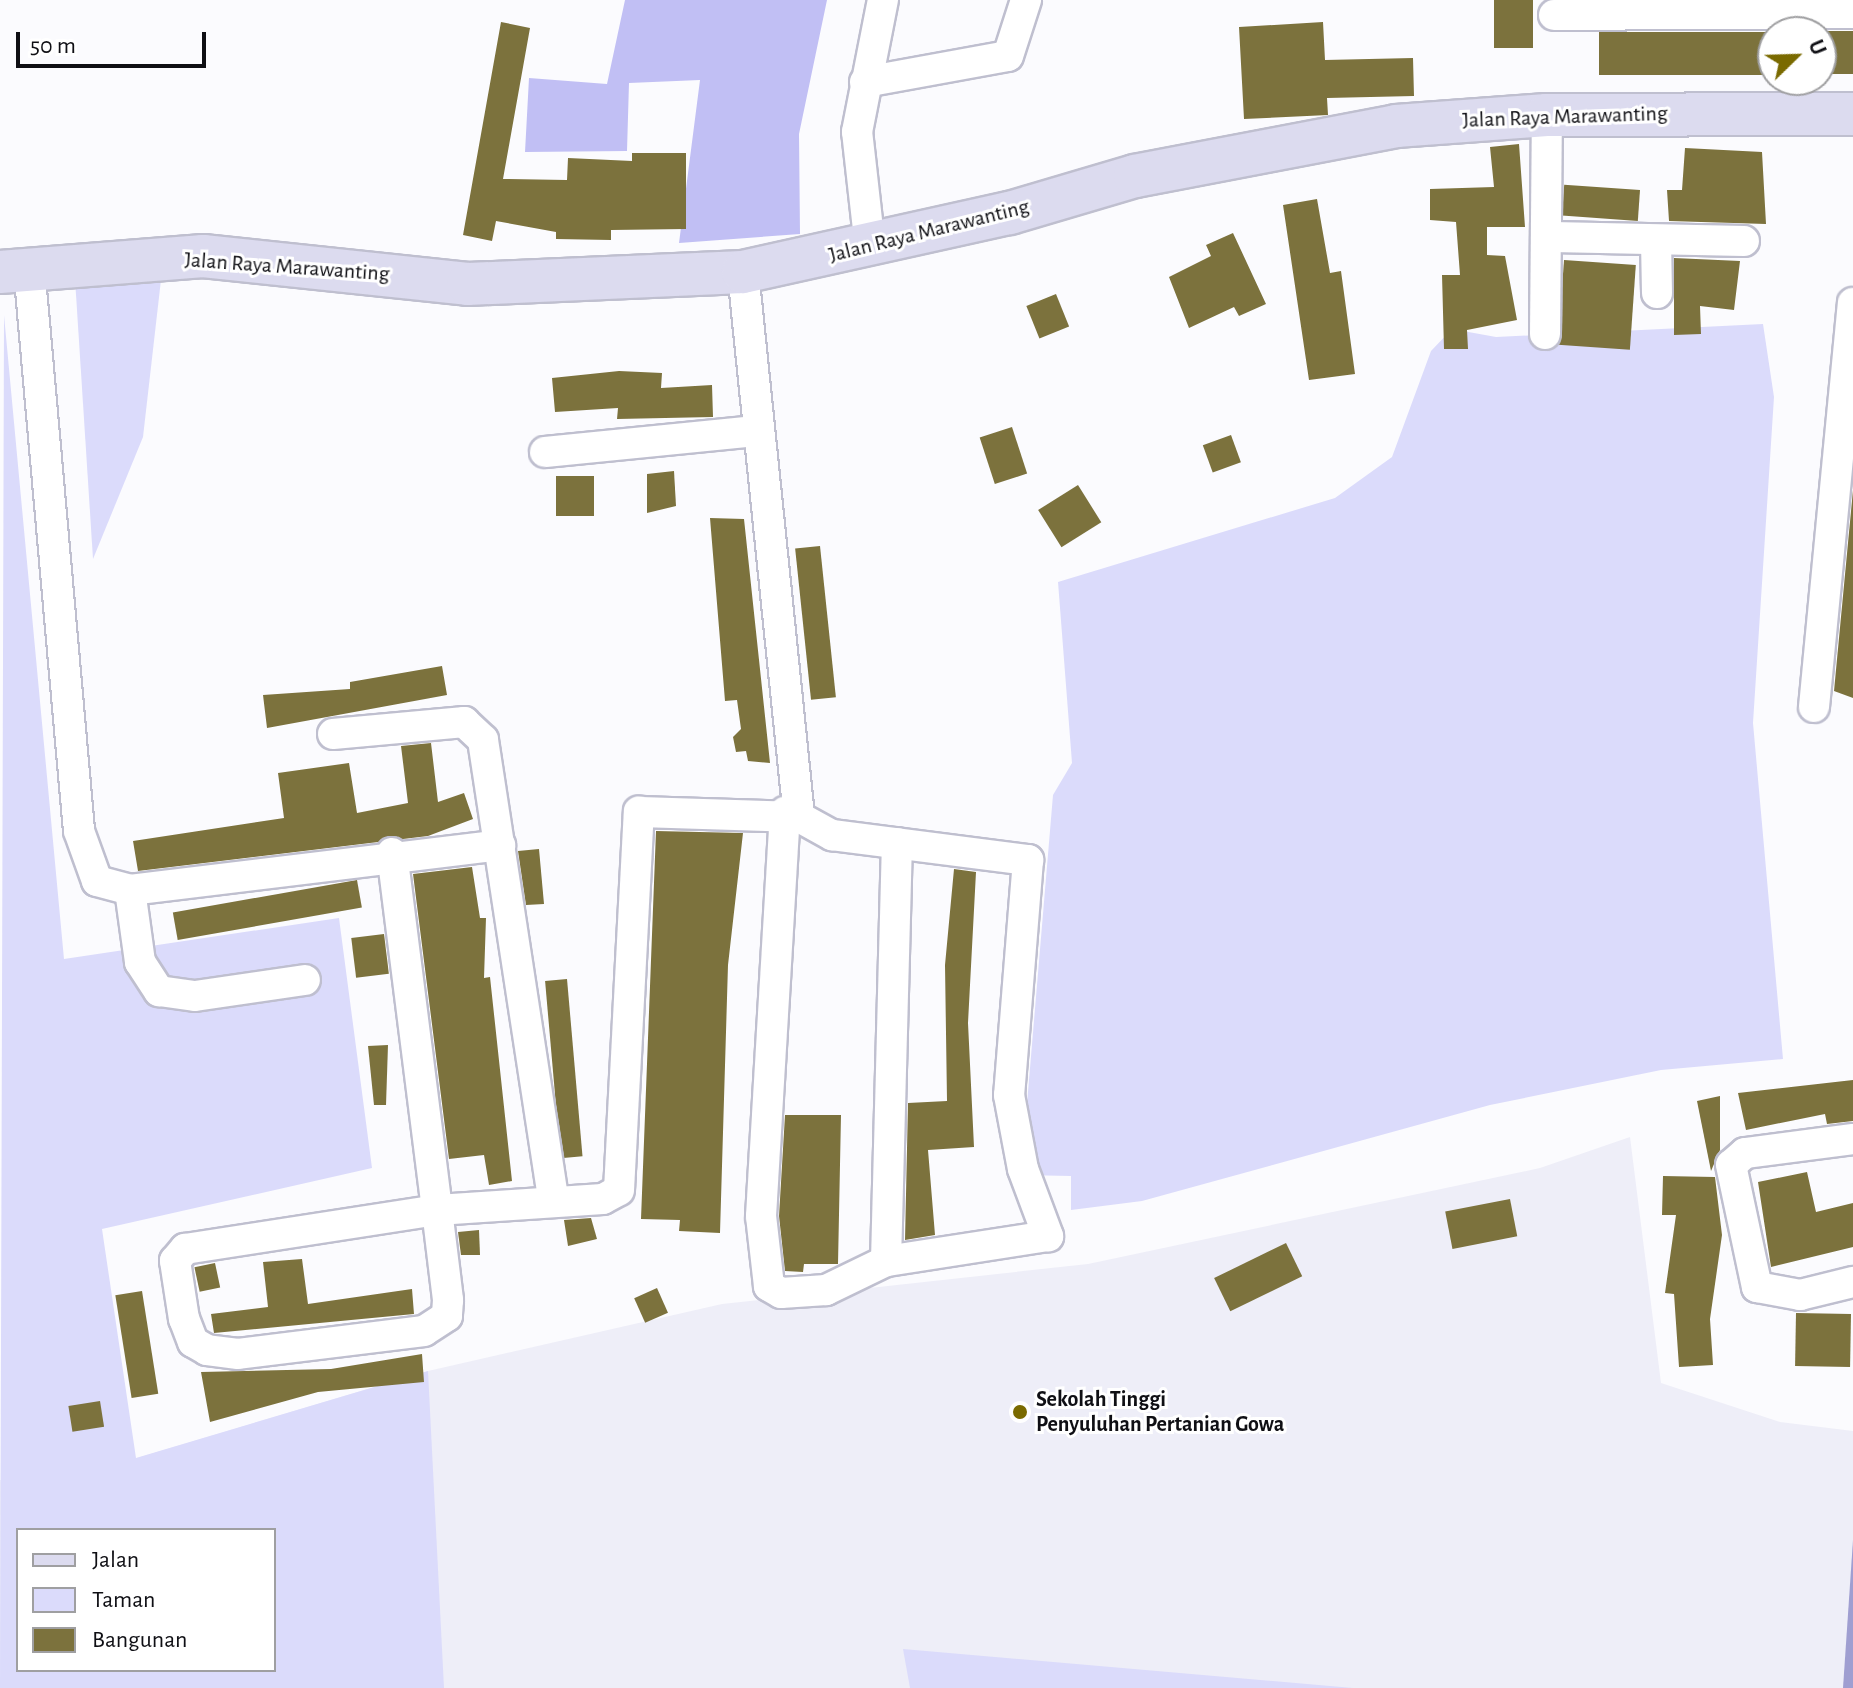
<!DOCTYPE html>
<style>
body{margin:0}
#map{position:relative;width:1853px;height:1688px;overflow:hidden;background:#fbfbfe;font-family:"Alegreya Sans",sans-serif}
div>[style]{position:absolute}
.built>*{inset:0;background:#eeeef8}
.green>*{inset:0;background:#dbdbfb}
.forest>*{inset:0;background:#c1bff4}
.water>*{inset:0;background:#9f9ed1}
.building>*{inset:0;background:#7c723d;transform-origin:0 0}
.roads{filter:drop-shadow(2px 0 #bfbfcf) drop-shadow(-2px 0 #bfbfcf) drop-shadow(0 2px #bfbfcf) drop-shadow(0 -2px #bfbfcf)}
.street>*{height:30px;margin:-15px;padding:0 15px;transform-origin:15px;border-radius:15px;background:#fff}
.secondary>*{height:42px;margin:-21px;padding:0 21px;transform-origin:21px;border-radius:21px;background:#dcdbef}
.dots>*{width:22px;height:22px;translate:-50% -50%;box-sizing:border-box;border:4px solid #fff;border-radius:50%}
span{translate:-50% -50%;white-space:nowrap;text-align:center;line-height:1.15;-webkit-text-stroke:6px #fff;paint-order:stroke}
.street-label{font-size:22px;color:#0f0f14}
.poi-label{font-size:22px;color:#0f0f14;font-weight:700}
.left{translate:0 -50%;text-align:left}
.legend{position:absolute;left:16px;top:1528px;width:260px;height:144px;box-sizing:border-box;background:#fff;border:2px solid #9f9fa1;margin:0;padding:10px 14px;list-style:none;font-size:24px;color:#0f0f14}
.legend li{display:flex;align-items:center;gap:16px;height:40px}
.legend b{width:40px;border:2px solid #9f9fa1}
.north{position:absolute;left:1757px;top:16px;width:80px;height:80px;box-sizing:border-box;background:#fff;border:2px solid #9f9fa1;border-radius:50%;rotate:67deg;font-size:22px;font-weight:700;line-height:32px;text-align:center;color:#0f0f14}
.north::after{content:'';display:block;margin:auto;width:28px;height:36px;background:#7a6a00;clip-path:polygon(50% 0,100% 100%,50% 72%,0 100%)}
.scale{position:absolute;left:16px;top:32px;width:190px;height:36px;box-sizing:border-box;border:4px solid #0f0f14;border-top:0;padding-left:10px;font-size:24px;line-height:28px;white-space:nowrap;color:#0f0f14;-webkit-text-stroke:6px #fff;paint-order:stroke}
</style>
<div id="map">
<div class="built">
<div style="clip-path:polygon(evenodd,1630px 1137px,1661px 1383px,1780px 1422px,1853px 1431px,1853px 1688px,0 1688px,0 1480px,137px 1458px,428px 1371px,722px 1304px,1088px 1264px,1540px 1168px,1630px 1137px,18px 1530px,274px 1530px,274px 1670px,18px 1670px,18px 1530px)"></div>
</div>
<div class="green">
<div style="clip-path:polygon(162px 271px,143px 437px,93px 559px,75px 279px)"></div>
<div style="clip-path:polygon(evenodd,4px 315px,64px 959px,339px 918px,372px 1168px,102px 1229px,136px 1458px,428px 1371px,444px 1688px,0 1688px,4px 315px,18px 1530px,274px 1530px,274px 1670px,18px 1670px,18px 1530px)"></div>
<div style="clip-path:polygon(1763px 324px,1774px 397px,1753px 723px,1783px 1059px,1661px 1070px,1490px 1105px,1142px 1201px,1071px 1210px,1071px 1176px,1021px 1175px,1053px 795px,1072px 763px,1058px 582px,1335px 498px,1392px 457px,1431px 351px,1452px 329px,1496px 337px)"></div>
<div style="clip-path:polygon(903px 1649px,1353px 1688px,910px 1688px)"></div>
</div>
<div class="forest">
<div style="clip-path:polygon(625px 0,827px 0,799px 134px,800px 234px,679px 243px,700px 80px,629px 83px,627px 151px,525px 152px,529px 78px,607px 84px)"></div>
</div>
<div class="water">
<div style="clip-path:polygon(1853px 1540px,1853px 1688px,1843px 1688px)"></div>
</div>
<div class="building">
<div style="left:1494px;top:0;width:39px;height:48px"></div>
<div style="clip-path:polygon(501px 22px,530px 28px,503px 179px,567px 180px,568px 158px,632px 161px,632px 153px,686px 153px,686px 229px,611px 230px,611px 240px,556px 239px,556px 232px,496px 221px,492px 241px,463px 235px)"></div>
<div style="clip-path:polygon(1323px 22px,1325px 60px,1413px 58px,1414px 96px,1327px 98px,1328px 115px,1244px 119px,1239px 27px)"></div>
<div style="left:1821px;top:31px;width:32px;height:43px"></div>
<div style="left:1773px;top:32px;width:43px;height:174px;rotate:90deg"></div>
<div style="clip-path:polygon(1519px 144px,1525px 227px,1487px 227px,1487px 255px,1505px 256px,1517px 320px,1467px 330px,1468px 349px,1444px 349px,1442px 275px,1460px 275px,1456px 222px,1430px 220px,1430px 189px,1494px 187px,1490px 147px)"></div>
<div style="clip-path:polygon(1685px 148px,1762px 152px,1766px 224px,1669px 221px,1667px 190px,1682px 190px)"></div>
<div style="left:1640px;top:190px;width:31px;height:76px;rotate:94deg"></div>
<div style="clip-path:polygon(1317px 199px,1330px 273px,1341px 271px,1355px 374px,1309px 380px,1283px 205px)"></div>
<div style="clip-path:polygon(1233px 233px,1266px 304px,1239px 316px,1234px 307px,1189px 328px,1169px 277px,1211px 256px,1206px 245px)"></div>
<div style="clip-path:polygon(1674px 258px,1740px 261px,1734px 310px,1700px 306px,1701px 334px,1674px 335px)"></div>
<div style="left:1564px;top:260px;width:72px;height:85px;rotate:4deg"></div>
<div style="left:1056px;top:294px;width:35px;height:32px;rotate:68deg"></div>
<div style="clip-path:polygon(619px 371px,662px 373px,661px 388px,712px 385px,713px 417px,617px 419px,618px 408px,555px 412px,552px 378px)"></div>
<div style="left:1012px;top:427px;width:49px;height:34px;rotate:72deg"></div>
<div style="left:1231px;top:435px;width:29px;height:30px;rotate:70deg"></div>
<div style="clip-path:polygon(674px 471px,676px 506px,647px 513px,647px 474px)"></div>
<div style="left:594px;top:476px;width:40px;height:38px;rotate:90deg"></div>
<div style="left:1078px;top:485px;width:44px;height:47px;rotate:58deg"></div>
<div style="clip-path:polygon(1853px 490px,1853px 698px,1834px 691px)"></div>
<div style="clip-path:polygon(710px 518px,744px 519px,770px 763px,748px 761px,746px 751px,736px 752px,733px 737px,741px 729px,737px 700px,725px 701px)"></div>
<div style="left:820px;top:546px;width:152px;height:25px;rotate:84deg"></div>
<div style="clip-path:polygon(442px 666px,447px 695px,267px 728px,263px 695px,350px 689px,350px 682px)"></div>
<div style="clip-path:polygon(431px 743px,438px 802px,464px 793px,473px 819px,428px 836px,138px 871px,133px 841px,284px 818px,278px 773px,349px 763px,357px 813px,408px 803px,401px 746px)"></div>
<div style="clip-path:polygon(656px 831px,743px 833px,728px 965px,720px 1233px,679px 1231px,680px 1220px,641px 1219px)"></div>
<div style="clip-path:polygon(539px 849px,544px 904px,526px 905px,518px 851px)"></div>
<div style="clip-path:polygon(472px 867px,480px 918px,486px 918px,484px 978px,490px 977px,512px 1181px,489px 1185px,484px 1155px,449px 1159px,413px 874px)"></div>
<div style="clip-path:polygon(954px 869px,976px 872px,968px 1023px,974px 1147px,928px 1150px,935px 1235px,905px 1240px,908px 1103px,947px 1101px,945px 965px)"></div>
<div style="left:357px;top:880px;width:28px;height:187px;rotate:80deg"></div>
<div style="left:384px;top:934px;width:40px;height:33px;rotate:83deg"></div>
<div style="left:567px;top:979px;width:178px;height:22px;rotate:85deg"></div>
<div style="clip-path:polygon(388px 1045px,386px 1105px,374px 1105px,368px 1046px)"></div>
<div style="clip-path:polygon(1853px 1080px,1853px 1121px,1827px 1124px,1825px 1114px,1746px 1130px,1738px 1093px)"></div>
<div style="clip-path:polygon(1720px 1096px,1720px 1150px,1711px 1171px,1697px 1101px)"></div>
<div style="clip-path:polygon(785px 1115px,841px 1115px,838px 1264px,804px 1264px,803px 1272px,785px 1271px,779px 1216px)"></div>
<div style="clip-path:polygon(1807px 1172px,1816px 1212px,1853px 1203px,1853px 1247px,1771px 1267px,1758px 1182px)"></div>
<div style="clip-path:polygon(1663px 1176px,1715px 1177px,1722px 1235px,1710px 1319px,1713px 1365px,1679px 1367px,1674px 1294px,1665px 1293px,1676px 1215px,1662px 1215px)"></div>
<div style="left:1510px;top:1199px;width:38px;height:66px;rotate:79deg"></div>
<div style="clip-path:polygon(591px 1218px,597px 1239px,568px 1246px,564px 1220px)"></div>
<div style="clip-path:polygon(479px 1230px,480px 1255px,461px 1255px,458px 1232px)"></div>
<div style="left:1286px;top:1243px;width:37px;height:80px;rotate:64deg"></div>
<div style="clip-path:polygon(302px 1259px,308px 1304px,412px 1289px,414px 1314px,214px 1333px,211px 1314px,268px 1307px,263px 1262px)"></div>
<div style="left:215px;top:1263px;width:25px;height:21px;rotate:78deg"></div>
<div style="left:657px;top:1288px;width:27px;height:25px;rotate:66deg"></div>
<div style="left:142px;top:1291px;width:104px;height:27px;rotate:81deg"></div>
<div style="left:1796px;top:1313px;width:55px;height:53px;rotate:1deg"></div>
<div style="clip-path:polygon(422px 1354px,424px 1382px,318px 1392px,210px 1422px,201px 1372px,331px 1369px)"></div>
<div style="left:100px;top:1401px;width:26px;height:32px;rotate:81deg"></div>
</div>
<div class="roads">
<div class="street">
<div style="left:1554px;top:15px;width:299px;rotate:-0.4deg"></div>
<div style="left:865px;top:82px;width:145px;rotate:-10.3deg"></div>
<div style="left:1008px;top:56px;width:59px;rotate:-72.2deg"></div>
<div style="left:1552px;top:237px;width:192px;rotate:1.2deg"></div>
<div style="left:1656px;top:241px;width:52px;rotate:88.9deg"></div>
<div style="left:870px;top:247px;width:116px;rotate:-96.4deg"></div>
<div style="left:857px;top:132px;width:135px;rotate:-78.9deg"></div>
<div style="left:29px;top:267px;width:566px;rotate:84.93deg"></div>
<div style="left:79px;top:831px;width:53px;rotate:70.2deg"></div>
<div style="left:97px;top:881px;width:34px;rotate:15deg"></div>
<div style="left:130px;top:890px;width:373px;rotate:-6.9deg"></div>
<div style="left:743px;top:272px;width:548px;rotate:84.13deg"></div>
<div style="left:799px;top:817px;width:38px;rotate:29deg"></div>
<div style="left:832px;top:835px;width:198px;rotate:7.3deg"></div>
<div style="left:1028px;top:860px;width:236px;rotate:94.6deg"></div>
<div style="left:1009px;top:1095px;width:75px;rotate:79.3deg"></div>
<div style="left:1023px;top:1169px;width:72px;rotate:69.5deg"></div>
<div style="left:1048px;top:1236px;width:164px;rotate:171.2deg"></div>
<div style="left:886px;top:1261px;width:67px;rotate:154.2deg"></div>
<div style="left:826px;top:1290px;width:45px;rotate:176.2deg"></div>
<div style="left:781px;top:1293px;width:14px;rotate:-150deg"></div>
<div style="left:769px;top:1286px;width:70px;rotate:-96.5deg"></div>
<div style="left:761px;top:1216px;width:405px;rotate:-86.6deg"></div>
<div style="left:1545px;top:334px;width:219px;rotate:-89.5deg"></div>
<div style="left:545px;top:452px;width:212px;rotate:-5.7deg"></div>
<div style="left:1814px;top:707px;width:406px;rotate:-84.5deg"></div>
<div style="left:333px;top:734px;width:132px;rotate:-5.2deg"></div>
<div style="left:464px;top:722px;width:26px;rotate:43deg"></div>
<div style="left:483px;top:740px;width:462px;rotate:81.3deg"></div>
<div style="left:392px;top:853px;width:360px;rotate:82.8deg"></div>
<div style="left:437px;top:1210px;width:91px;rotate:83deg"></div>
<div style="left:448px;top:1300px;width:16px;rotate:94deg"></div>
<div style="left:447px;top:1316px;width:27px;rotate:147deg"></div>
<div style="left:424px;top:1331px;width:187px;rotate:173deg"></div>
<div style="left:238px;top:1354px;width:31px;rotate:-173deg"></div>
<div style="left:207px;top:1350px;width:16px;rotate:-150deg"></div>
<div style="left:193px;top:1342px;width:25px;rotate:-111deg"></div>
<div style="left:184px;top:1319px;width:59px;rotate:-98.8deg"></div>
<div style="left:175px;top:1261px;width:16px;rotate:-50deg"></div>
<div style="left:185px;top:1249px;width:255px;rotate:-8.8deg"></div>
<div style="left:437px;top:1210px;width:166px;rotate:-3.8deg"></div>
<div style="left:603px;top:1199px;width:18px;rotate:-29deg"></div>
<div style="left:619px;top:1190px;width:379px;rotate:-87deg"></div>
<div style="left:639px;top:812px;width:160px;rotate:1.8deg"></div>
<div style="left:130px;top:890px;width:73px;rotate:82.1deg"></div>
<div style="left:140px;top:962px;width:35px;rotate:57deg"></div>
<div style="left:159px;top:991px;width:36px;rotate:8deg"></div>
<div style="left:195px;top:996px;width:111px;rotate:-8.3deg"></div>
<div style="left:1853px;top:1139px;width:109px;rotate:172.6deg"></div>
<div style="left:1745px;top:1153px;width:18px;rotate:139deg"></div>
<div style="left:1731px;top:1165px;width:125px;rotate:78deg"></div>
<div style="left:1757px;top:1287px;width:44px;rotate:10.5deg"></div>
<div style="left:1800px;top:1295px;width:55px;rotate:-13.8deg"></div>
<div style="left:886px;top:1261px;width:418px;rotate:-88.5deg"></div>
</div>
<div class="secondary">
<div style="left:0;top:272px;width:204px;rotate:-4.5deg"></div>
<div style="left:203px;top:256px;width:266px;rotate:6deg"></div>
<div style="left:468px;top:284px;width:275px;rotate:-2.5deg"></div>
<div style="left:743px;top:272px;width:273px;rotate:-12.5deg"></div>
<div style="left:1010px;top:213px;width:130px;rotate:-16.5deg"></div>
<div style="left:1135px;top:176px;width:266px;rotate:-10.8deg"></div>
<div style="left:1396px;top:126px;width:151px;rotate:-4.2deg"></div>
<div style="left:1547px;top:115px;width:306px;rotate:-0.2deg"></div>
</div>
</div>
<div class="dots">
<div style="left:1020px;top:1412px;background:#7a6a00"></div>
</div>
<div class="street-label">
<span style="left:1565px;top:117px;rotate:-2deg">Jalan Raya Marawanting</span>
<span style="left:929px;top:231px;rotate:-14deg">Jalan Raya Marawanting</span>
<span style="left:287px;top:267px;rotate:4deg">Jalan Raya Marawanting</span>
</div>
<div class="poi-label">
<span class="left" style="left:1036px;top:1412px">Sekolah Tinggi<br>Penyuluhan Pertanian Gowa</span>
</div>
<ul class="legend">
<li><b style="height:10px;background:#dcdbef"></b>Jalan</li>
<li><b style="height:22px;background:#dbdbfb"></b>Taman</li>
<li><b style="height:22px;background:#7c723d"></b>Bangunan</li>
</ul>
<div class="north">U</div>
<div class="scale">50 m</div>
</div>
